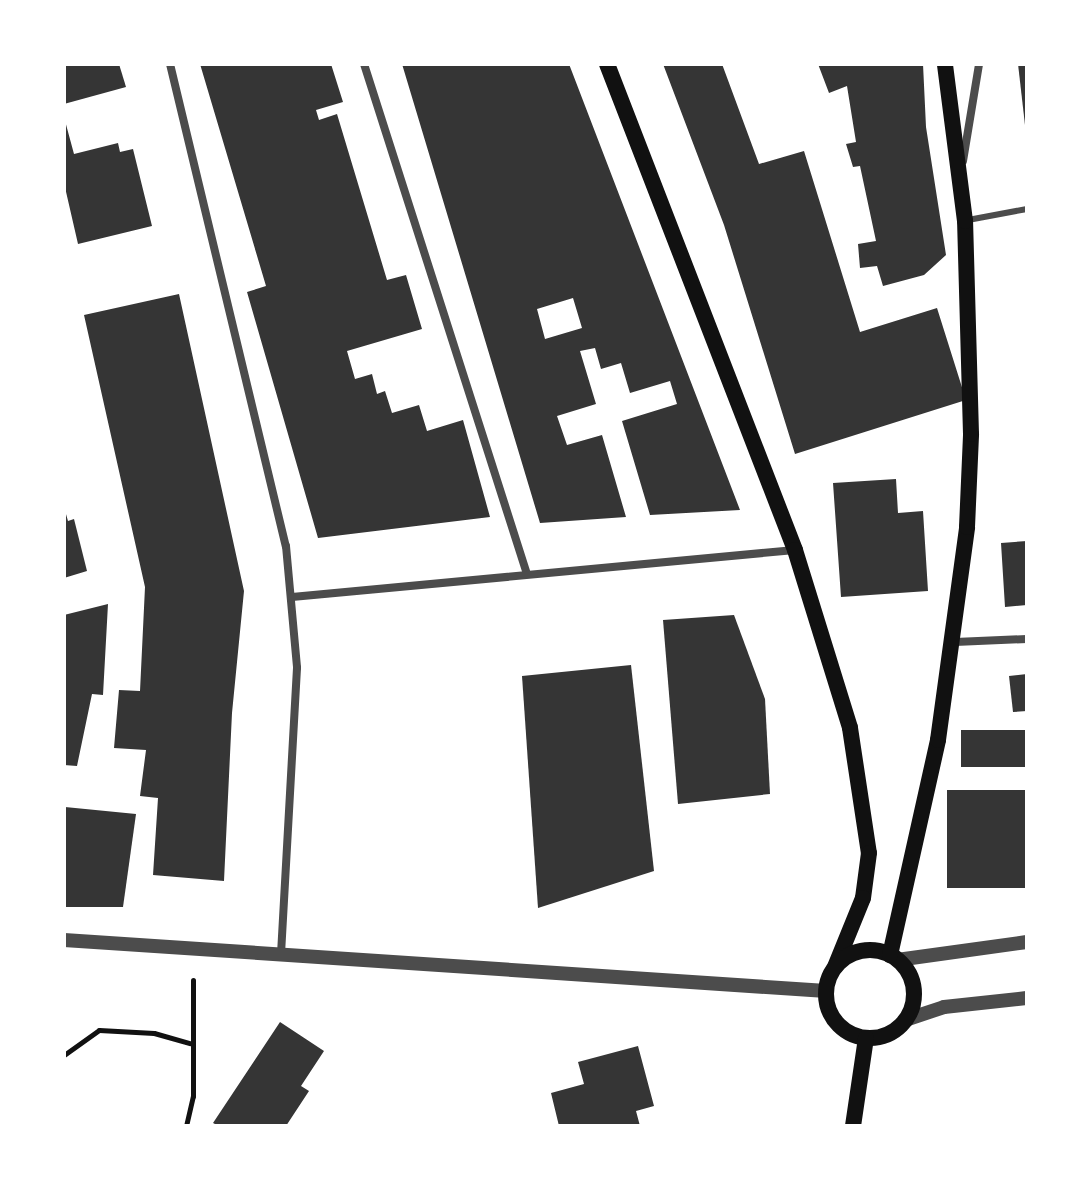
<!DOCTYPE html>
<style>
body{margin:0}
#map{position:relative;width:1091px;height:1190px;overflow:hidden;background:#fff;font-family:"DejaVu Sans",sans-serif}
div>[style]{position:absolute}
.building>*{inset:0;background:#353535;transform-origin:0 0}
.path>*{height:5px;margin:-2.5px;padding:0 2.5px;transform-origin:2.5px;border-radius:2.5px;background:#111}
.service>*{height:6px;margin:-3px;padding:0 3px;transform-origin:3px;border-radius:3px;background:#4c4c4c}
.minor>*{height:8px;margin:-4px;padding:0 4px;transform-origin:4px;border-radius:4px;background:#4c4c4c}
.tertiary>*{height:14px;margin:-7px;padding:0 7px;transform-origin:7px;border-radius:7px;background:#4c4c4c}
.secondary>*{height:16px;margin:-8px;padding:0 8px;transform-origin:8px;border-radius:8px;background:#111}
.secondary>.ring{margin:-8px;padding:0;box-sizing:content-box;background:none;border:16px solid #111;border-radius:50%}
span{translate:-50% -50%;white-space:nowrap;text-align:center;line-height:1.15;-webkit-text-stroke:8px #fff;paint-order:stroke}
.frame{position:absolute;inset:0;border:66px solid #fff;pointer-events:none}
</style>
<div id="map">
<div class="building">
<div style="clip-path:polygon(64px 64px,119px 64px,126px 87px,64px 104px)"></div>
<div style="clip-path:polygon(200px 64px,331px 64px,343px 102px,316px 110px,319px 120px,337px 114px,387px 280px,406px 275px,422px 329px,347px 351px,355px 379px,372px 374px,377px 394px,385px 391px,392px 413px,419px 405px,427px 431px,463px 420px,490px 517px,318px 538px,247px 292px,266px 286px)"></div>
<div style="clip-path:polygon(evenodd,402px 64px,569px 64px,740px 510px,650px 515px,622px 421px,677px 404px,670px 381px,630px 393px,621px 363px,601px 369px,595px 348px,580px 351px,596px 404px,557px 416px,567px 445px,602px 435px,626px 517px,540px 523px,402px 64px,573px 298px,582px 328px,545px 339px,537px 309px,573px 298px)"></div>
<div style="clip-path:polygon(663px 64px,722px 64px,759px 164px,804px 151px,860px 332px,937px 308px,966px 400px,795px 454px,724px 225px)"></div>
<div style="clip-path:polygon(818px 64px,923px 64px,926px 127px,946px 255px,924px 275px,883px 286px,877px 266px,860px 268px,858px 244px,876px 241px,860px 166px,853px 167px,846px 144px,856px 142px,847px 86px,829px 93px)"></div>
<div style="clip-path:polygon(1018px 64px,1027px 64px,1027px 125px,1025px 125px)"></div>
<div style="clip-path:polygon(64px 117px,74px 154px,118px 143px,120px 152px,133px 149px,152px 226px,78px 244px,64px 183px)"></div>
<div style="clip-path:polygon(179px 294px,244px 591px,232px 713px,224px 881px,153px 875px,158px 798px,140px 796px,146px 750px,114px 748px,119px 690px,140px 691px,145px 587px,84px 315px)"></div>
<div style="clip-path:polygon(896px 479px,898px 513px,923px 511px,928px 591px,841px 597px,833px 483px)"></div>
<div style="clip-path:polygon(64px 507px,68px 521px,74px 519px,87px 571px,64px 578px)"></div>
<div style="clip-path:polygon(1027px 541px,1027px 605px,1005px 607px,1001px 543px)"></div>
<div style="clip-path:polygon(108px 604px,103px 695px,92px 694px,77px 766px,64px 765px,64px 615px)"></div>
<div style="clip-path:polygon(734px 615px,765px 699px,770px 794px,678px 804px,663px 620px)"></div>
<div style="clip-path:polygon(631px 665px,654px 871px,538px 908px,522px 676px)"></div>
<div style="clip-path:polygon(1027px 674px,1027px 711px,1013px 712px,1009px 676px)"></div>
<div style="left:1027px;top:730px;width:37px;height:66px;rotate:90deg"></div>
<div style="left:1027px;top:790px;width:98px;height:80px;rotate:90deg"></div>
<div style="clip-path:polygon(65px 807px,136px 814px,123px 907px,64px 907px)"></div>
<div style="clip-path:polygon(280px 1022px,324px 1051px,301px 1086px,309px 1091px,286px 1126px,219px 1126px,213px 1123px)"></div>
<div style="clip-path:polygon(638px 1046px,654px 1106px,636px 1111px,640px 1126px,559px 1126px,551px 1093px,584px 1084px,578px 1062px)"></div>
</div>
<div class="path">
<div style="left:64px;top:1055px;width:43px;rotate:-35.5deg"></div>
<div style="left:99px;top:1030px;width:55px;rotate:3.1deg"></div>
<div style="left:154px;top:1033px;width:37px;rotate:16deg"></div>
<div style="left:186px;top:1126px;width:31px;rotate:-77deg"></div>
<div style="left:193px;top:1096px;width:116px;rotate:-90deg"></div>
</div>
<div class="service">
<div style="left:968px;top:220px;width:60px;rotate:-10.6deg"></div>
</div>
<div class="minor">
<div style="left:170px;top:64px;width:496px;rotate:76.5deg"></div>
<div style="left:286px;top:546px;width:122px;rotate:84.8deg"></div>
<div style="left:297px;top:668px;width:284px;rotate:93.2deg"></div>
<div style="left:364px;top:64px;width:535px;rotate:72.28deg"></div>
<div style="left:963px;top:161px;width:98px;rotate:-80.6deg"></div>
<div style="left:292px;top:597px;width:505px;rotate:-5.34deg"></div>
<div style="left:955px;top:642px;width:72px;rotate:-2.4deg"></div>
</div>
<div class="tertiary">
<div style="left:64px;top:940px;width:764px;rotate:3.83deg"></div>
<div style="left:897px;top:960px;width:131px;rotate:-7.9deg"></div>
<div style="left:905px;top:1020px;width:41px;rotate:-18.4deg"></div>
<div style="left:944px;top:1007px;width:83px;rotate:-6.2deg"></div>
</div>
<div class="secondary">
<div style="left:607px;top:64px;width:521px;rotate:68.85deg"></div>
<div style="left:795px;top:550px;width:186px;rotate:72.8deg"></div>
<div style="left:850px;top:728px;width:126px;rotate:81.4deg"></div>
<div style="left:869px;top:853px;width:45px;rotate:97.6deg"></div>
<div style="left:863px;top:898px;width:74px;rotate:112.1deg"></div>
<div class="ring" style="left:826px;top:950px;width:72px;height:72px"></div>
<div style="left:890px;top:955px;width:220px;rotate:-77.4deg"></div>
<div style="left:938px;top:740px;width:215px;rotate:-82.2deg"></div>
<div style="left:967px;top:527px;width:93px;rotate:-87.5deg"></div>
<div style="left:971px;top:434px;width:213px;rotate:-91.6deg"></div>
<div style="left:965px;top:221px;width:158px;rotate:-97.3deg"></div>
<div style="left:853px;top:1126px;width:89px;rotate:-81.6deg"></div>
</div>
<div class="frame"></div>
</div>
